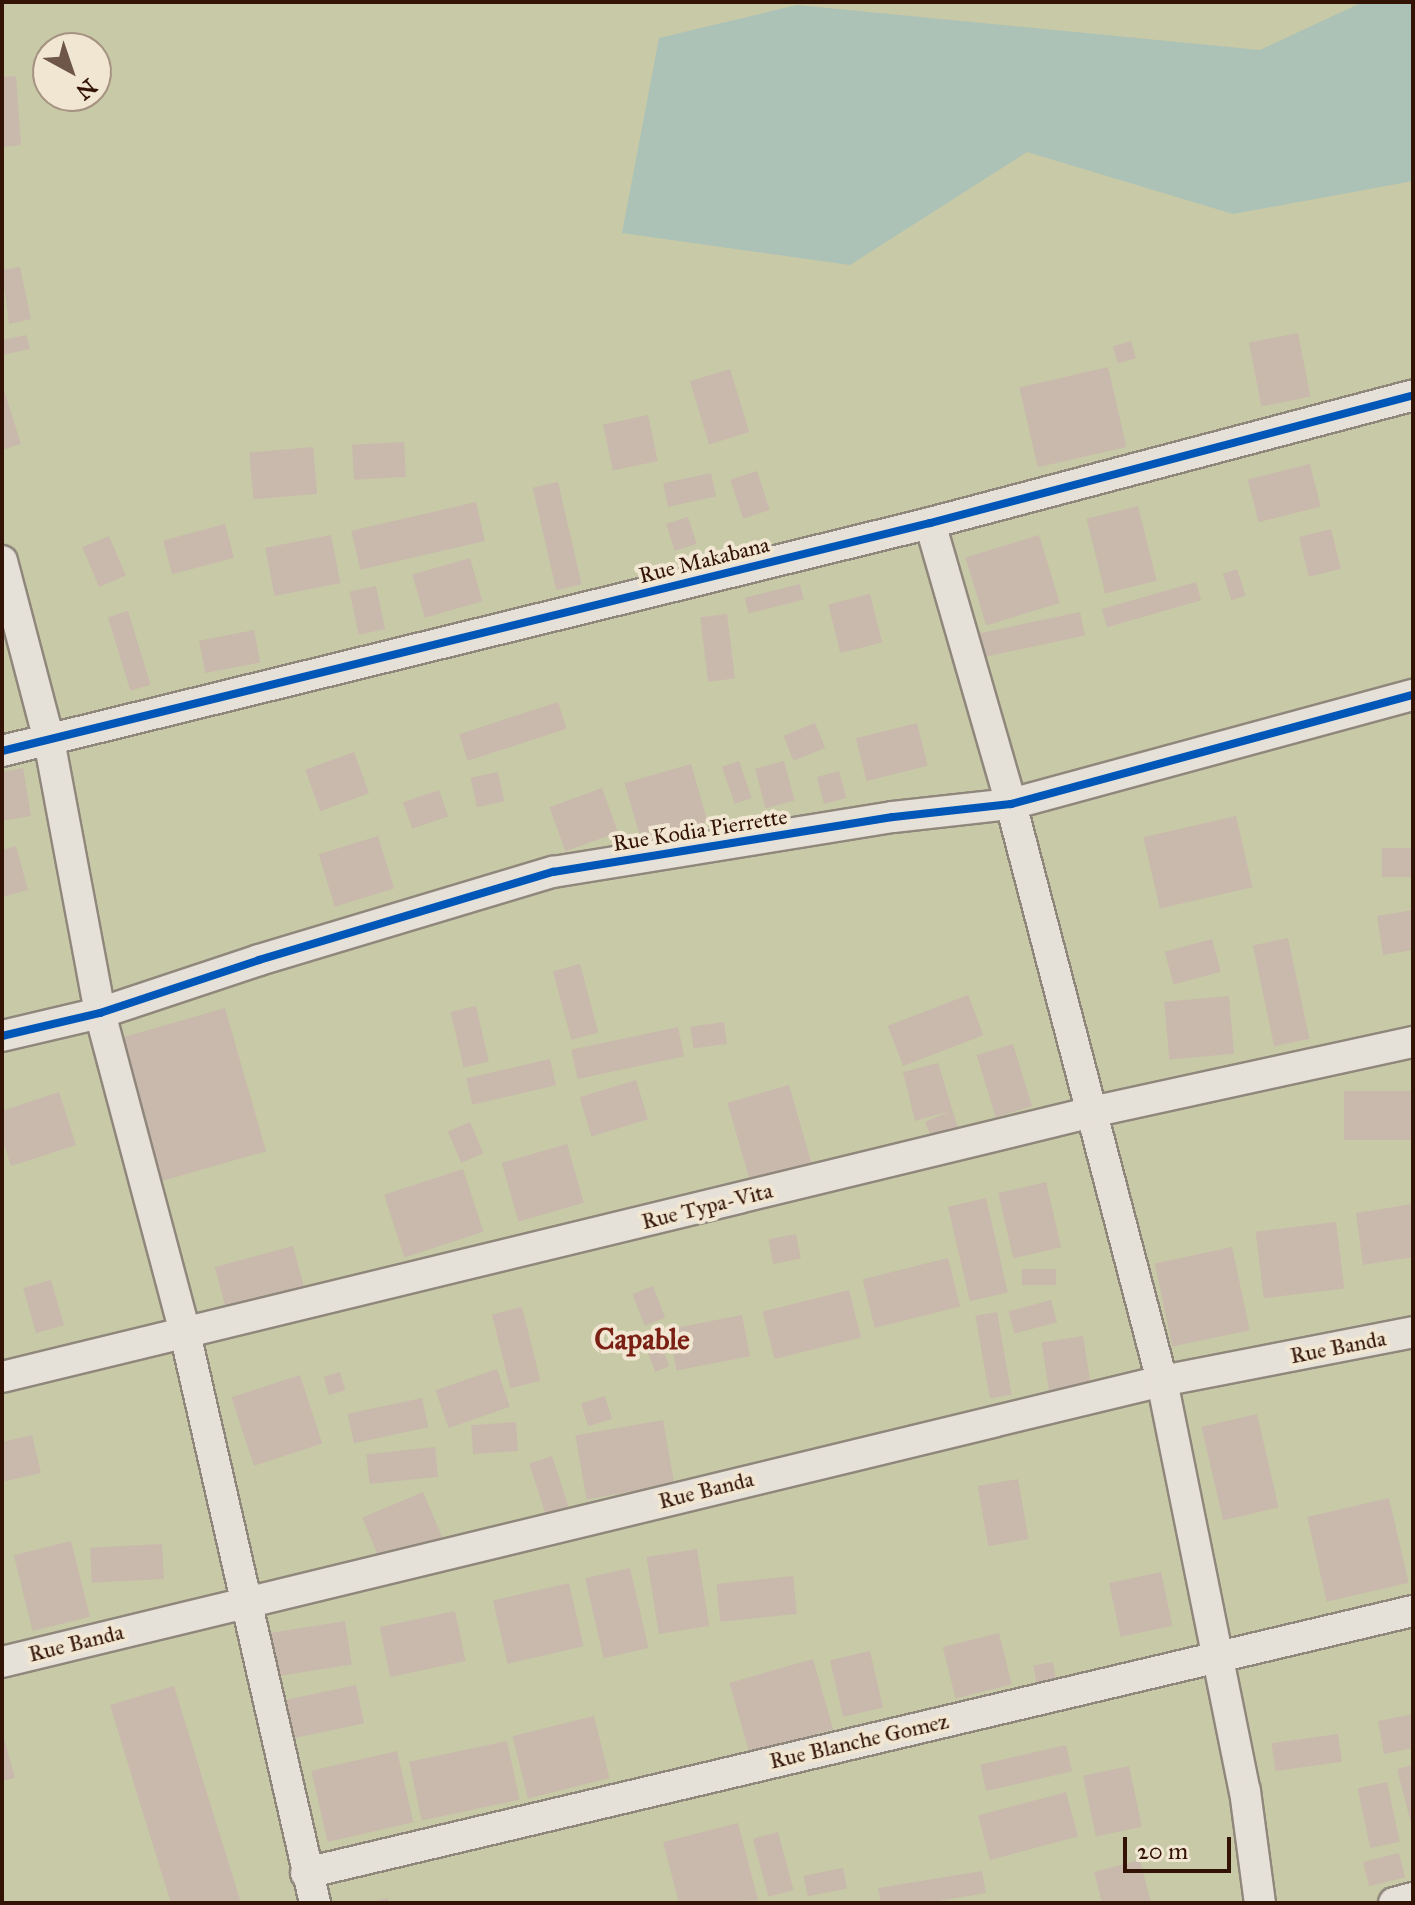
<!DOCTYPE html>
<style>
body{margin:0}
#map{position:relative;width:1415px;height:1905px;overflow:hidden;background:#ded6c4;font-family:"IM FELL Great Primer",serif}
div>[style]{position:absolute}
.green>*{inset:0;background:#c7c9a7}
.water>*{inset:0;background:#acc2b7}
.building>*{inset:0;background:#c9b9ac;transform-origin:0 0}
.roads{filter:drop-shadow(2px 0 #90877c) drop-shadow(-2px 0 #90877c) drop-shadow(0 2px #90877c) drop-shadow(0 -2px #90877c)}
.minor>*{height:30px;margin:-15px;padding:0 15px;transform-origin:15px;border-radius:15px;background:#e6e1d8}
.cycleway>*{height:8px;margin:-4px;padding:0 4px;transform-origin:4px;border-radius:4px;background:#0057b8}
span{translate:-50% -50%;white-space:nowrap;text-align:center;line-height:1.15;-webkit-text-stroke:8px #f1e6d2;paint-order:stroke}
.street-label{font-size:22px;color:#321305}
.district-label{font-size:30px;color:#7a1f14;font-weight:700}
.frame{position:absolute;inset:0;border:4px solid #321305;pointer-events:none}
.north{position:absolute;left:32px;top:32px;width:80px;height:80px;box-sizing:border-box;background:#f1e6d2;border:2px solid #a59280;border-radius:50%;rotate:140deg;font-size:22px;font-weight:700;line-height:32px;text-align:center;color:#321305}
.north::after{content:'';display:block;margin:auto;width:28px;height:36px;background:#6e5748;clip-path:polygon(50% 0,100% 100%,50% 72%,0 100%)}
.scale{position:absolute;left:1123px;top:1837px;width:108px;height:36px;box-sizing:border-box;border:4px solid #321305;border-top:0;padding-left:10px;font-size:24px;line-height:28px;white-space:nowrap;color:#321305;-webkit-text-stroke:6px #f1e6d2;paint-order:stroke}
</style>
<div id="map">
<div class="green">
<div style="clip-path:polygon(evenodd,2px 2px,1413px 2px,1413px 1903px,2px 1903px,2px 2px,48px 48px,96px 48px,96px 96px,48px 96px,48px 48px)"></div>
</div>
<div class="water">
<div style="clip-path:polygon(1363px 2px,1413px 2px,1413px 181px,1233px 214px,1027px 152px,850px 265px,622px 233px,659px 38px,797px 5px,1260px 50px)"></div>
</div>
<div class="building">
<div style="clip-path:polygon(16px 76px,21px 145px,2px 147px,2px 77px)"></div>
<div style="clip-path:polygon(20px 267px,31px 319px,9px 324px,2px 270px)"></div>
<div style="left:1298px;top:333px;width:65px;height:50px;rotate:79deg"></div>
<div style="clip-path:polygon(26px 335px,30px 349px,2px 355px,2px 340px)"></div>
<div style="left:1131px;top:341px;width:18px;height:19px;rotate:74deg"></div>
<div style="left:1108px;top:367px;width:82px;height:91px;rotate:77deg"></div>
<div style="left:730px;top:369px;width:66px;height:42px;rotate:73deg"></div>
<div style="clip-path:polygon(2px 384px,21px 444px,2px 450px)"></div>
<div style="left:648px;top:415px;width:47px;height:46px;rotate:78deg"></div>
<div style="left:404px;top:442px;width:35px;height:52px;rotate:87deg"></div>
<div style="left:313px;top:447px;width:47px;height:64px;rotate:85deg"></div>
<div style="left:1310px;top:464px;width:44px;height:64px;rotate:76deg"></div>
<div style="left:757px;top:471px;width:41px;height:28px;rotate:72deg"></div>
<div style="left:711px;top:473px;width:24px;height:49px;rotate:78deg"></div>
<div style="left:558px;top:482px;width:105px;height:26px;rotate:77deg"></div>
<div style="left:476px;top:502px;width:40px;height:128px;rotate:77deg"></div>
<div style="left:1138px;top:506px;width:77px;height:53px;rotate:76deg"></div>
<div style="left:688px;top:517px;width:28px;height:23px;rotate:72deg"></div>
<div style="left:225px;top:524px;width:35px;height:64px;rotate:75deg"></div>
<div style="left:1331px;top:529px;width:41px;height:33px;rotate:76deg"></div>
<div style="left:331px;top:535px;width:49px;height:67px;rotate:79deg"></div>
<div style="left:1039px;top:535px;width:71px;height:77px;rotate:73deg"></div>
<div style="left:109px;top:536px;width:43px;height:29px;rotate:67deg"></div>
<div style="left:470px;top:558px;width:45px;height:60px;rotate:74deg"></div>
<div style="left:1237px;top:569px;width:28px;height:15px;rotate:72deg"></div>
<div style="left:1196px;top:582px;width:19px;height:98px;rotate:74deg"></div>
<div style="left:800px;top:584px;width:16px;height:57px;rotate:76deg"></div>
<div style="left:376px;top:586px;width:44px;height:27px;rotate:78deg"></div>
<div style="left:870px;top:594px;width:50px;height:43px;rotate:76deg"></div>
<div style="left:128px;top:611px;width:77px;height:21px;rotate:73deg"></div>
<div style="left:1080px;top:612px;width:24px;height:109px;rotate:78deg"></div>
<div style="left:727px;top:614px;width:65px;height:27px;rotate:83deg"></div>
<div style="left:254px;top:630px;width:33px;height:56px;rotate:79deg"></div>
<div style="left:558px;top:702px;width:28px;height:104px;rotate:72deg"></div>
<div style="left:815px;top:723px;width:27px;height:34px;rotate:68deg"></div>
<div style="left:917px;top:723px;width:44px;height:63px;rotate:76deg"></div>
<div style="left:354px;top:752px;width:44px;height:52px;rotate:70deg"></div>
<div style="left:739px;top:761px;width:39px;height:18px;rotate:71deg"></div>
<div style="left:784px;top:761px;width:41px;height:30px;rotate:75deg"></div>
<div style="left:691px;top:764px;width:60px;height:69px;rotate:74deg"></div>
<div style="clip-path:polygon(23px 768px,31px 816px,2px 821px,2px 772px)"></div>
<div style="left:839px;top:771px;width:28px;height:23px;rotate:75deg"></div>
<div style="left:498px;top:772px;width:30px;height:28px;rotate:78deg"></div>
<div style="left:602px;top:788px;width:47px;height:56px;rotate:70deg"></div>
<div style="left:439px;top:790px;width:28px;height:38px;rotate:71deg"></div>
<div style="left:1236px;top:816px;width:73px;height:95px;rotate:77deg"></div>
<div style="left:378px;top:836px;width:55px;height:62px;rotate:73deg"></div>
<div style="clip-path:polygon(16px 846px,28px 890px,2px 897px,2px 850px)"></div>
<div style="left:1413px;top:848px;width:29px;height:31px;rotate:90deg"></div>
<div style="clip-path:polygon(1413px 910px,1413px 950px,1383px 955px,1377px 916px)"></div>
<div style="left:1288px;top:938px;width:103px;height:36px;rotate:78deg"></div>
<div style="left:1212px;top:939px;width:34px;height:49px;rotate:75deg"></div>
<div style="left:580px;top:964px;width:71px;height:28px;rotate:75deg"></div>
<div style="left:968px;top:995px;width:43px;height:86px;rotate:69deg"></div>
<div style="left:1229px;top:996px;width:58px;height:65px;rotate:85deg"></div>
<div style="left:476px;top:1006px;width:57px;height:26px;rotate:77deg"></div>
<div style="left:225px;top:1008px;width:149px;height:109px;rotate:74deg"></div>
<div style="left:724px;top:1022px;width:22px;height:34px;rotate:82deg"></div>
<div style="left:678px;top:1027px;width:30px;height:109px;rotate:78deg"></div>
<div style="left:1013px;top:1044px;width:65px;height:38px;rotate:73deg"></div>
<div style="left:550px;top:1059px;width:27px;height:86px;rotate:77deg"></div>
<div style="clip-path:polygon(938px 1063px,961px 1138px,936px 1148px,925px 1122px,950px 1111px,915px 1121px,903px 1072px)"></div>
<div style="left:636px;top:1080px;width:41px;height:59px;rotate:73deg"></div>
<div style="left:789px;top:1085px;width:82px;height:64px;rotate:74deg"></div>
<div style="left:1413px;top:1091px;width:49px;height:69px;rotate:90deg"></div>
<div style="clip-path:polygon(59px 1092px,76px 1145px,11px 1166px,2px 1138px,2px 1111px)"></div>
<div style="left:470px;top:1122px;width:34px;height:24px;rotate:67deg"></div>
<div style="left:567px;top:1144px;width:61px;height:68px;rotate:74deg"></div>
<div style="left:463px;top:1169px;width:66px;height:83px;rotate:72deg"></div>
<div style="left:1046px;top:1182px;width:67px;height:49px;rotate:77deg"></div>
<div style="left:986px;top:1198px;width:97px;height:39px;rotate:77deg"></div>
<div style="clip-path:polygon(1413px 1204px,1413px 1257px,1363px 1265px,1356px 1213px)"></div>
<div style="left:1336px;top:1222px;width:67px;height:81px;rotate:83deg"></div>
<div style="left:796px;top:1234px;width:25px;height:28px;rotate:79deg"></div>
<div style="left:293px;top:1246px;width:46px;height:81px;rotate:75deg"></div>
<div style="left:1232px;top:1247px;width:85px;height:79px;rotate:78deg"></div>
<div style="left:948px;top:1258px;width:50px;height:88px;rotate:76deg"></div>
<div style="left:1022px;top:1269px;width:34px;height:16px"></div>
<div style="left:51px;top:1280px;width:47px;height:29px;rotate:74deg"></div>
<div style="left:653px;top:1286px;width:34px;height:22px;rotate:69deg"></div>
<div style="left:849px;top:1290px;width:49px;height:89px;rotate:76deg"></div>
<div style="left:1051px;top:1300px;width:23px;height:44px;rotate:75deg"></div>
<div style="left:522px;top:1307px;width:76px;height:31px;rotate:76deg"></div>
<div style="left:997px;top:1312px;width:84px;height:22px;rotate:80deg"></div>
<div style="left:742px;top:1315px;width:42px;height:75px;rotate:79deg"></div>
<div style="left:1083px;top:1336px;width:54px;height:42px;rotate:81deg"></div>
<div style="left:660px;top:1342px;width:26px;height:15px;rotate:69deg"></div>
<div style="left:497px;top:1369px;width:40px;height:65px;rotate:71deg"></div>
<div style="left:340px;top:1372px;width:19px;height:17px;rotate:74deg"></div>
<div style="left:300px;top:1375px;width:72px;height:72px;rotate:72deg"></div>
<div style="left:605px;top:1396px;width:24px;height:25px;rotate:73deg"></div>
<div style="left:422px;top:1398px;width:30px;height:76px;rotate:78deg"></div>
<div style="left:1257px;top:1414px;width:96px;height:57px;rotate:77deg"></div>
<div style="left:663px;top:1420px;width:65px;height:89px;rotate:80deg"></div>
<div style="left:516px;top:1422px;width:29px;height:45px;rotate:86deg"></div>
<div style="clip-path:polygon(32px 1435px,41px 1473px,2px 1482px,2px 1442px)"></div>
<div style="left:435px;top:1447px;width:30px;height:69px;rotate:84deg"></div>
<div style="left:552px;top:1456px;width:61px;height:24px;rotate:72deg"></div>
<div style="left:1018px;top:1479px;width:61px;height:41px;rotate:80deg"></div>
<div style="left:423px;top:1492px;width:49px;height:66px;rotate:67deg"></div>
<div style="left:1389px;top:1498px;width:87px;height:84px;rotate:77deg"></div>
<div style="left:71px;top:1541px;width:78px;height:59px;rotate:76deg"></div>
<div style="left:162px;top:1544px;width:35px;height:72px;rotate:87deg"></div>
<div style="left:697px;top:1549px;width:78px;height:51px;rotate:81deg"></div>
<div style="left:630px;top:1568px;width:82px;height:46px;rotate:77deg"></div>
<div style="left:1161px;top:1572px;width:55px;height:53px;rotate:78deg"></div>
<div style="left:793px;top:1576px;width:38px;height:77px;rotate:84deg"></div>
<div style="left:569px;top:1583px;width:65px;height:78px;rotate:77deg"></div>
<div style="left:455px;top:1611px;width:51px;height:77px;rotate:78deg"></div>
<div style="left:345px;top:1621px;width:44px;height:76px;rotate:81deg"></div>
<div style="left:999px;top:1633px;width:53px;height:58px;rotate:76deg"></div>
<div style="left:870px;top:1651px;width:58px;height:41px;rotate:77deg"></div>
<div style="left:813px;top:1659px;width:73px;height:87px;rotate:74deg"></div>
<div style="left:1053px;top:1662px;width:23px;height:20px;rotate:80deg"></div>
<div style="left:356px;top:1685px;width:39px;height:76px;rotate:78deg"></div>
<div style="clip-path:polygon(174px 1686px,206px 1790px,241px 1903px,171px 1903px,142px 1810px,110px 1705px)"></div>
<div style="clip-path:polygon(1413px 1714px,1413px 1748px,1384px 1754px,1378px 1721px)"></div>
<div style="left:594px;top:1716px;width:64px;height:84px;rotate:76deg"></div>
<div style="clip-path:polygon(2px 1731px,15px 1778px,2px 1781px)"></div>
<div style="left:1338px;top:1734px;width:28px;height:67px;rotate:82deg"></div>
<div style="left:507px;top:1741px;width:60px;height:100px;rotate:78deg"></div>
<div style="left:1066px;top:1745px;width:27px;height:88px;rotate:77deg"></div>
<div style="left:397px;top:1751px;width:73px;height:88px;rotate:77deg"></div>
<div style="clip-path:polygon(1413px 1765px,1413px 1826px,1412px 1827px,1397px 1769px)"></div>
<div style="left:1129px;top:1766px;width:62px;height:47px;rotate:78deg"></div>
<div style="left:1387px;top:1782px;width:61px;height:30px;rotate:78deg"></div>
<div style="left:1066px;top:1792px;width:46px;height:91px;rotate:75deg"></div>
<div style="clip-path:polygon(738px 1823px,758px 1900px,679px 1903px,663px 1842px)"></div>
<div style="left:778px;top:1832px;width:60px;height:26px;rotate:75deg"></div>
<div style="left:1399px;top:1853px;width:25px;height:37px;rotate:76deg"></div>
<div style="clip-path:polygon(1140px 1860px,1151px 1903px,1102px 1903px,1094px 1872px)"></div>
<div style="left:843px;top:1868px;width:21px;height:40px;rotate:79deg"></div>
<div style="clip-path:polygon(982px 1871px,986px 1893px,927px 1903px,881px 1903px,878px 1888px)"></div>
<div style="clip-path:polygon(388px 1898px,389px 1903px,370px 1903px,370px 1902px)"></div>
</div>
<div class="roads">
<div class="minor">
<div style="left:930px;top:523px;width:292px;rotate:73.9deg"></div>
<div style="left:1011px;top:804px;width:596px;rotate:75.33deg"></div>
<div style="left:1162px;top:1381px;width:418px;rotate:78.6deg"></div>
<div style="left:1245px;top:1791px;width:113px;rotate:82.4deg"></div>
<div style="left:2px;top:561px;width:185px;rotate:75.3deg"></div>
<div style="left:49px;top:740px;width:278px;rotate:79.4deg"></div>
<div style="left:100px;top:1013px;width:331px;rotate:75.1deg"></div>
<div style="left:185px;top:1333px;width:585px;rotate:77.15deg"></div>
<div style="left:2px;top:751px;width:956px;rotate:-13.8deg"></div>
<div style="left:930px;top:523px;width:500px;rotate:-14.8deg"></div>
<div style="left:2px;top:1036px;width:101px;rotate:-13.2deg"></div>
<div style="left:100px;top:1013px;width:168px;rotate:-18.4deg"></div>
<div style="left:259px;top:960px;width:307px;rotate:-16.7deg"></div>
<div style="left:553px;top:872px;width:344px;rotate:-9.2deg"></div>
<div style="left:893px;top:817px;width:119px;rotate:-6.3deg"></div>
<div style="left:1011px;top:804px;width:417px;rotate:-15.2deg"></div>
<div style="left:2px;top:1377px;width:1122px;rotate:-13.66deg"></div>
<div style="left:1092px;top:1112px;width:329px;rotate:-12.3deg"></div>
<div style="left:2px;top:1662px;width:1194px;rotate:-13.62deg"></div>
<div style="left:1162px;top:1381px;width:256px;rotate:-11deg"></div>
<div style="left:306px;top:1873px;width:1138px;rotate:-13.32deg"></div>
<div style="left:1394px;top:1903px;width:20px;rotate:-15deg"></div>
</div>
</div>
<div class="cycleway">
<div style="left:2px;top:751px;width:956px;rotate:-13.8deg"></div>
<div style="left:930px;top:523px;width:500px;rotate:-14.8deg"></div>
<div style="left:2px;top:1036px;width:101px;rotate:-13.2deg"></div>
<div style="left:100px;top:1013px;width:168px;rotate:-18.4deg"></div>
<div style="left:259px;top:960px;width:307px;rotate:-16.7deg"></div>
<div style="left:553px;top:872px;width:344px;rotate:-9.2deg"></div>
<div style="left:893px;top:817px;width:119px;rotate:-6.3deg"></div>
<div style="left:1011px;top:804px;width:417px;rotate:-15.2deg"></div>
</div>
<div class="street-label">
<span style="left:704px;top:560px;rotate:-14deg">Rue Makabana</span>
<span style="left:700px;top:830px;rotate:-9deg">Rue Kodia Pierrette</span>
<span style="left:707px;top:1206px;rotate:-14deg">Rue Typa-Vita</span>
<span style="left:1338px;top:1347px;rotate:-11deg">Rue Banda</span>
<span style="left:706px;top:1490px;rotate:-14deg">Rue Banda</span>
<span style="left:76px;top:1643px;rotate:-14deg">Rue Banda</span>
<span style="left:859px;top:1741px;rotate:-13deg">Rue Blanche Gomez</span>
</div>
<div class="district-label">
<span style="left:642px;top:1339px">Capable</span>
</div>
<div class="frame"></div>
<div class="north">N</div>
<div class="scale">20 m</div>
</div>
